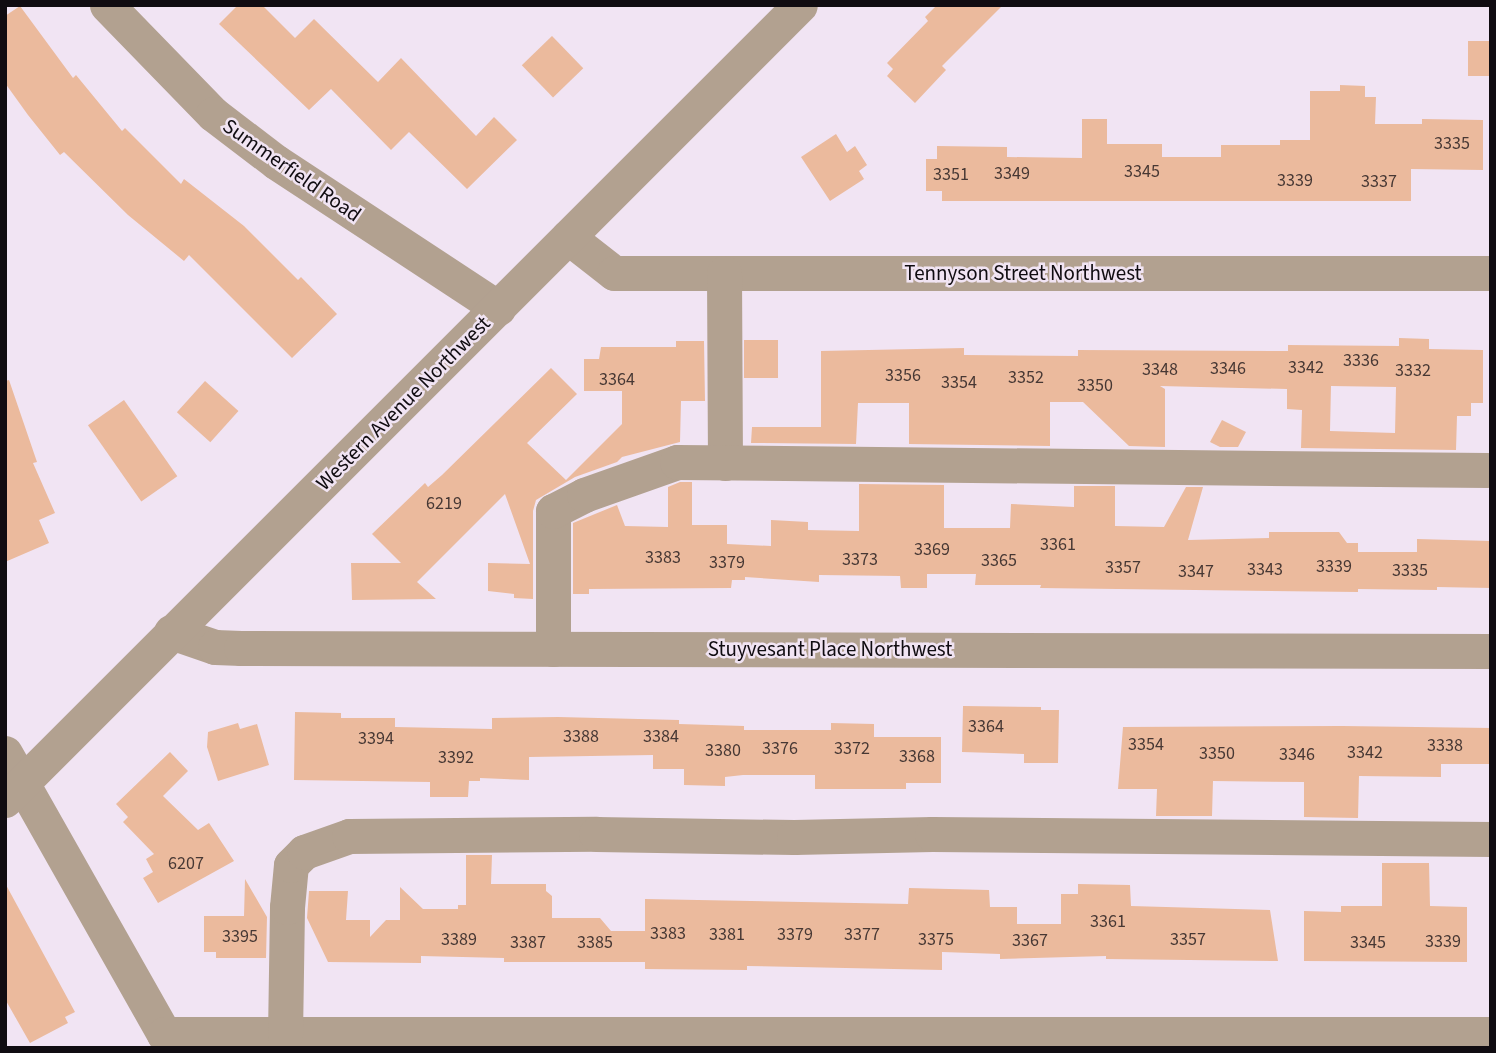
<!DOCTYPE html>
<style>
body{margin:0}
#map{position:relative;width:1496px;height:1053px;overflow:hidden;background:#f1e4f3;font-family:"Source Sans 3",sans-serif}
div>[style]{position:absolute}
.building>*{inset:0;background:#ebba9d;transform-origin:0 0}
.minor>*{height:35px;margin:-17.5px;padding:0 17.5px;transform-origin:17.5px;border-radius:17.5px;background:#b2a190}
span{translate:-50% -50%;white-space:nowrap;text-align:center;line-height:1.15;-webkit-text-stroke:5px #f1e4f3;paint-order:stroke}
.number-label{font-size:18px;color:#473834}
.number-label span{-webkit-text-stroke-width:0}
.street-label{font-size:21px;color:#100c11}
.frame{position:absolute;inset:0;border:7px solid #100c11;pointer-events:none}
</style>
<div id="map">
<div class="building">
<div style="clip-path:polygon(238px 5px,262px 5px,295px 38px,314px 19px,378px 82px,401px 58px,476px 136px,494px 117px,517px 140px,467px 189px,409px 132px,391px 150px,331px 89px,309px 110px,219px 24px)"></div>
<div style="clip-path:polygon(937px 5px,1003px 5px,942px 66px,946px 70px,915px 103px,887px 76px,893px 69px,887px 63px,928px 21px,925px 17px)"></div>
<div style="clip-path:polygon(20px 6px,73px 78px,76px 75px,122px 131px,125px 128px,181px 184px,184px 179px,244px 226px,298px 280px,301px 277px,337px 314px,292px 358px,189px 255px,184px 261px,128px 215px,64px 152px,60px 155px,28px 115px,5px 83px,5px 16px)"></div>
<div style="left:552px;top:36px;width:45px;height:42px;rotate:46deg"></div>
<div style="left:1468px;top:41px;width:23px;height:35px"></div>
<div style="clip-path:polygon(1340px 85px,1365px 86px,1365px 97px,1376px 97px,1375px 124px,1422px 124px,1422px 119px,1483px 120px,1483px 170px,1411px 169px,1411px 201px,942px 201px,942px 191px,926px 191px,926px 159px,937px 159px,937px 146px,1007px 147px,1007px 157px,1082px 158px,1082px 119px,1107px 119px,1107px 144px,1162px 144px,1162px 157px,1221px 157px,1221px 145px,1280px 145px,1280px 140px,1310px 140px,1310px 91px,1340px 91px)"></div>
<div style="clip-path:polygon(836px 134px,847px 152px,855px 146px,867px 165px,859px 171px,864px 179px,830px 201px,801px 157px)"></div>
<div style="clip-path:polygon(evenodd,1399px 338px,1429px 339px,1429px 349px,1483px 350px,1483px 403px,1471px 403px,1471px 416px,1457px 416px,1456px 450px,1301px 448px,1302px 410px,1287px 409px,1287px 389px,1160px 386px,1165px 389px,1165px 447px,1129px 446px,1083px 402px,1050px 402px,1050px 446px,909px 444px,909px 403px,858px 403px,856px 444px,751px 443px,752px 427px,821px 427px,821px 351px,964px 348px,964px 355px,1078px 356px,1078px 350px,1288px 351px,1288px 345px,1399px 346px,1399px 338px,1331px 386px,1396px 387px,1395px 433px,1330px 431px,1331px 386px)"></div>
<div style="left:744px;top:340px;width:34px;height:38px"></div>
<div style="clip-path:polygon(676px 341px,704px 341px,705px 401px,681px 401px,680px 442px,622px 457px,617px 462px,575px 477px,536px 500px,533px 511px,533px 599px,514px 598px,514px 594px,488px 591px,488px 563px,530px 564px,505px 494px,417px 582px,436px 599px,352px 600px,351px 563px,401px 563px,372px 534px,425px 483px,428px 487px,442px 475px,551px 368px,577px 394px,527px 443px,566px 480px,622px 424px,622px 391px,584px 391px,584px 359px,599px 359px,601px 347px,676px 347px)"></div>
<div style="clip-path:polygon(9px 380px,37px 462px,33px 463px,55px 513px,39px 520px,49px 543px,5px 562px,5px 381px)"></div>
<div style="left:205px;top:381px;width:45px;height:42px;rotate:42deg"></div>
<div style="left:124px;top:400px;width:93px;height:44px;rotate:55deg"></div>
<div style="clip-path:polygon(1222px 420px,1246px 432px,1238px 447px,1220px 447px,1210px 442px)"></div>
<div style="clip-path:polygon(680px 482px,692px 482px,692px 525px,727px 525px,727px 544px,771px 546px,771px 520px,808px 522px,808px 530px,859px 531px,859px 484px,944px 485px,944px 528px,1010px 528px,1011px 504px,1074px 507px,1074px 486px,1115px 486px,1115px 526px,1164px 527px,1186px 487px,1203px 487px,1188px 540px,1269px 538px,1269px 532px,1339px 532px,1347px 543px,1358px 543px,1358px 552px,1417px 552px,1417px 539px,1491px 541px,1491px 588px,1437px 587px,1437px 590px,1358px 589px,1358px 592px,1040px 588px,1041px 585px,975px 585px,976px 574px,927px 574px,927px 588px,901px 588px,900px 576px,819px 575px,819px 582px,745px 577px,745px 580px,732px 580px,731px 588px,589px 589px,589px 594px,573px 594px,573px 523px,617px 505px,625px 526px,668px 527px,668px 487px)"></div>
<div style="clip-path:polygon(963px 706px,1041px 707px,1041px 710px,1059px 710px,1058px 763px,1024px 763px,1024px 754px,962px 752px)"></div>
<div style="clip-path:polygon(295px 712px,341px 713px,341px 718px,395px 718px,395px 727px,492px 729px,492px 718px,558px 717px,679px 720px,679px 724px,744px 726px,744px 730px,831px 730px,831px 723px,874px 724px,874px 737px,941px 737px,941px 783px,906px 783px,906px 789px,815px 789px,815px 775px,743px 775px,725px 777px,725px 786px,684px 785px,684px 769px,653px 769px,653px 755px,529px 757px,529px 780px,480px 778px,480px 781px,469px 781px,468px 797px,430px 797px,430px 782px,294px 780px)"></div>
<div style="clip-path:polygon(238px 723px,240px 729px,257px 724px,269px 765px,218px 781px,207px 747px,208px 732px)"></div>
<div style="clip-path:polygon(1342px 726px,1491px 728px,1491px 764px,1441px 764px,1441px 777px,1359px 776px,1358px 818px,1304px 817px,1304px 782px,1213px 781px,1212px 816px,1156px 816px,1157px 789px,1118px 789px,1123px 727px)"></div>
<div style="clip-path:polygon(170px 752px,188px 771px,163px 796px,198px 830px,209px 823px,234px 861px,158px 903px,143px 878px,153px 872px,146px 859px,154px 854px,123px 822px,128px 817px,116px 804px)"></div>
<div style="clip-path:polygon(466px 855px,492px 855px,491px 884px,546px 884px,546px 891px,552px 896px,552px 918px,600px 918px,611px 931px,645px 931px,645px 899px,908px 904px,909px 888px,989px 890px,990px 907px,1017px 907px,1017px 924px,1061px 924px,1061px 894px,1078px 894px,1078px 884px,1130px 885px,1131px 906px,1270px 910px,1278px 961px,1106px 959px,1106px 956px,1000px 959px,1000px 954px,942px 952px,942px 970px,747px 966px,747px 970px,645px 969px,645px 962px,504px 962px,504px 958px,421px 956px,421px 963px,328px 962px,307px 918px,309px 891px,348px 891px,346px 920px,370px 920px,370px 937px,386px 920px,400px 920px,400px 887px,423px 909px,458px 909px,458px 905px,466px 905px)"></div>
<div style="clip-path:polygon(1382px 863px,1429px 863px,1430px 906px,1467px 907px,1467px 962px,1304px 961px,1304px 911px,1341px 912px,1341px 906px,1382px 906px)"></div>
<div style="clip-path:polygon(245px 879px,267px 917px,266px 958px,216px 958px,216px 952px,204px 952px,204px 916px,244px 916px)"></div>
<div style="clip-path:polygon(5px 883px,75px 1012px,65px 1017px,68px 1023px,30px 1043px,5px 999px)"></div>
</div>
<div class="minor">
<div style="left:107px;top:5px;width:152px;rotate:45.8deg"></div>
<div style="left:213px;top:114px;width:79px;rotate:37.3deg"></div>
<div style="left:276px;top:162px;width:266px;rotate:33.3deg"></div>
<div style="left:568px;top:237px;width:58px;rotate:38deg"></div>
<div style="left:614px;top:273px;width:877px"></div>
<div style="left:724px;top:273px;width:190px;rotate:89.7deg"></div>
<div style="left:171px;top:632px;width:46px;rotate:18.8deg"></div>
<div style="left:215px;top:647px;width:26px;rotate:2deg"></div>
<div style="left:241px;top:648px;width:1250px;rotate:0.14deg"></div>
<div style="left:553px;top:649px;width:138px;rotate:-90deg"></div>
<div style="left:553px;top:511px;width:35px;rotate:-27deg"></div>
<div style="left:584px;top:495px;width:99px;rotate:-19.5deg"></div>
<div style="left:677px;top:462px;width:810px;rotate:0.57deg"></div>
<div style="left:5px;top:753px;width:339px;rotate:60.5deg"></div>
<div style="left:5px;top:800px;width:1124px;rotate:-45deg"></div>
<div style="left:164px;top:1034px;width:1327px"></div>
<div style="left:285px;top:1035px;width:128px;rotate:-89.1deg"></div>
<div style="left:287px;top:907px;width:42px;rotate:-84.6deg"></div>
<div style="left:291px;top:865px;width:18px;rotate:-45deg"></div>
<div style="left:304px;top:852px;width:48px;rotate:-19.6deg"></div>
<div style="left:349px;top:836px;width:247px;rotate:-0.5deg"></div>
<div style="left:596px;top:834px;width:198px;rotate:0.9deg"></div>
<div style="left:794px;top:837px;width:138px;rotate:-1.2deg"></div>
<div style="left:932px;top:834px;width:559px;rotate:0.51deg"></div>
</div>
<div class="number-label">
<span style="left:1452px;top:144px">3335</span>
<span style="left:1142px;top:172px">3345</span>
<span style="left:1012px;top:174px">3349</span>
<span style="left:951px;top:175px">3351</span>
<span style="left:1295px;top:181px">3339</span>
<span style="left:1379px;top:182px">3337</span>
<span style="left:1361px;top:361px">3336</span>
<span style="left:1306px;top:368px">3342</span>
<span style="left:1228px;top:369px">3346</span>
<span style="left:1160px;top:370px">3348</span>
<span style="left:1413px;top:371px">3332</span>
<span style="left:903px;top:376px">3356</span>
<span style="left:1026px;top:378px">3352</span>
<span style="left:617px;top:380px">3364</span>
<span style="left:959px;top:383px">3354</span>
<span style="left:1095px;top:386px">3350</span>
<span style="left:444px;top:504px">6219</span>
<span style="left:1058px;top:545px">3361</span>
<span style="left:932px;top:550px">3369</span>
<span style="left:663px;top:558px">3383</span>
<span style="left:860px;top:560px">3373</span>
<span style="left:999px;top:561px">3365</span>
<span style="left:727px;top:563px">3379</span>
<span style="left:1334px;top:567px">3339</span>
<span style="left:1123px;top:568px">3357</span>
<span style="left:1265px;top:570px">3343</span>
<span style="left:1410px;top:571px">3335</span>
<span style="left:1196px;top:572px">3347</span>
<span style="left:986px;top:727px">3364</span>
<span style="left:581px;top:737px">3388</span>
<span style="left:661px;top:737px">3384</span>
<span style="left:376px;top:739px">3394</span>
<span style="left:1146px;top:745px">3354</span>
<span style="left:1445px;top:746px">3338</span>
<span style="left:780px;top:749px">3376</span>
<span style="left:852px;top:749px">3372</span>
<span style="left:723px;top:751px">3380</span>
<span style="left:1365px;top:753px">3342</span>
<span style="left:1217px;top:754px">3350</span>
<span style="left:1297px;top:755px">3346</span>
<span style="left:917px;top:757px">3368</span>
<span style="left:456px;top:758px">3392</span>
<span style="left:186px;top:864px">6207</span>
<span style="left:1108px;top:922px">3361</span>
<span style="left:668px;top:934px">3383</span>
<span style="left:727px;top:935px">3381</span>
<span style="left:795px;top:935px">3379</span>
<span style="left:862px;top:935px">3377</span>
<span style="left:240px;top:937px">3395</span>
<span style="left:459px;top:940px">3389</span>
<span style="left:936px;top:940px">3375</span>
<span style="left:1188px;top:940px">3357</span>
<span style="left:1030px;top:941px">3367</span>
<span style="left:1443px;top:942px">3339</span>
<span style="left:528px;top:943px">3387</span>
<span style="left:595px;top:943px">3385</span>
<span style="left:1368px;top:943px">3345</span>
</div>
<div class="street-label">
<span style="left:292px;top:170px;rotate:35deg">Summerfield Road</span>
<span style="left:1023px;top:273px">Tennyson Street Northwest</span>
<span style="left:403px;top:403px;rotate:-45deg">Western Avenue Northwest</span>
<span style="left:830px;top:649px">Stuyvesant Place Northwest</span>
</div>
<div class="frame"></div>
</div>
